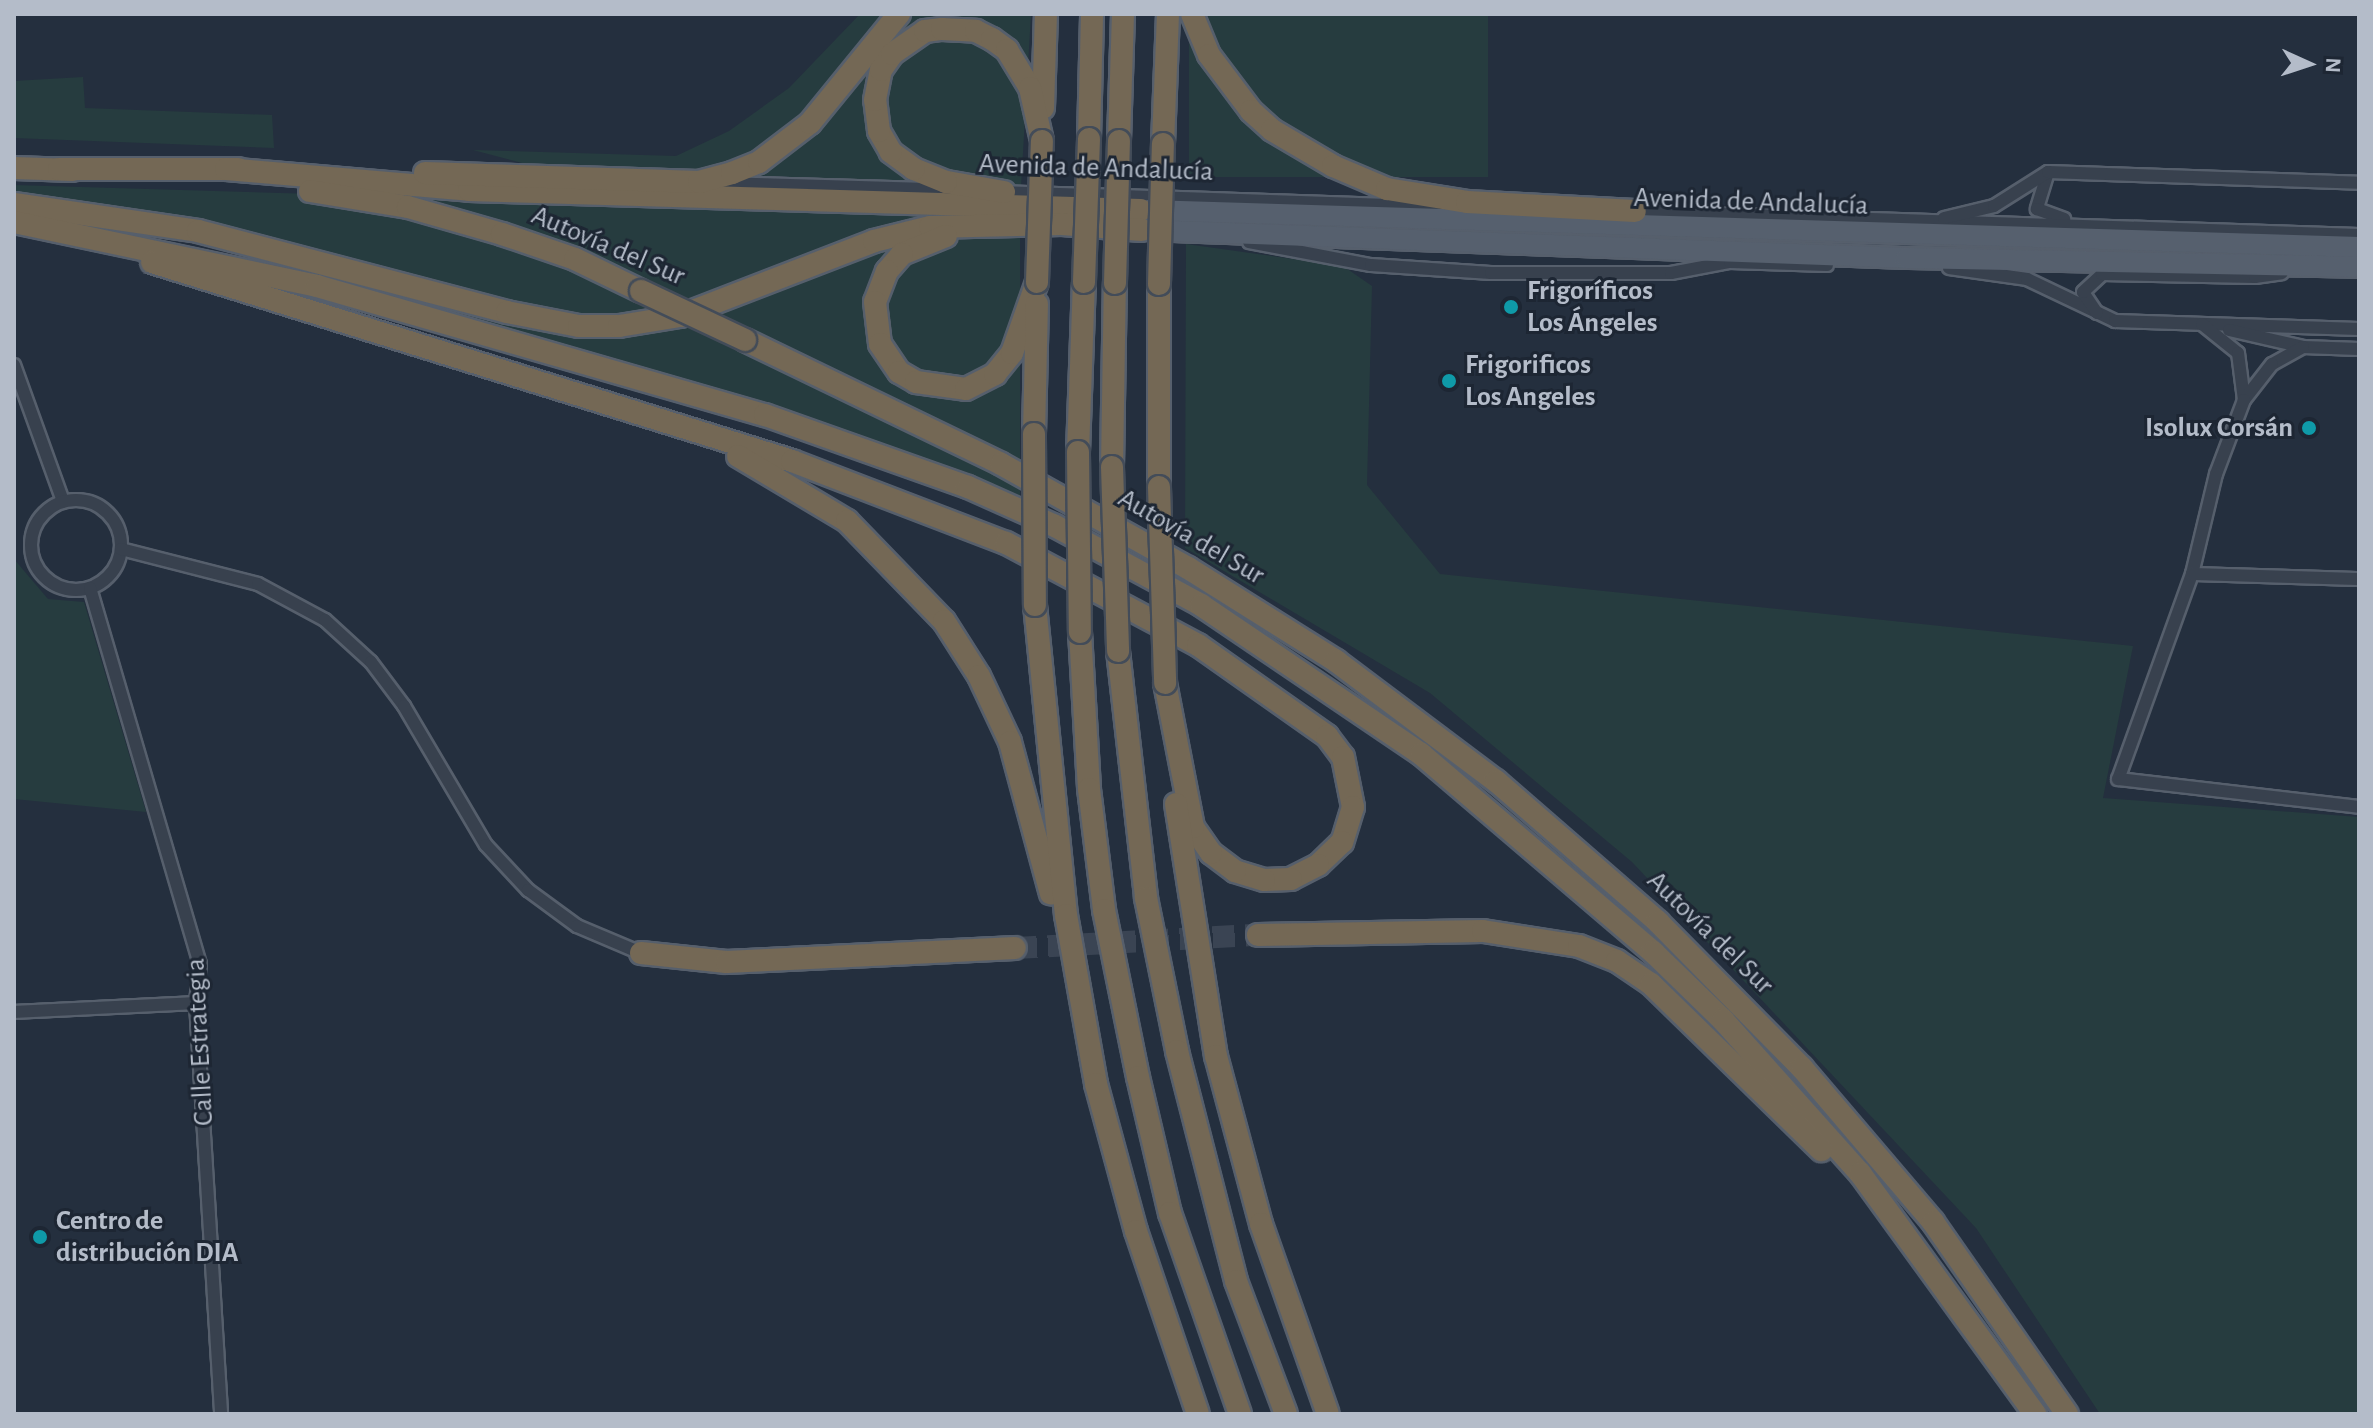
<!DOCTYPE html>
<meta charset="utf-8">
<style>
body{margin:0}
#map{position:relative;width:2373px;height:1428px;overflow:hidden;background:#242f3e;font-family:"Alegreya Sans",sans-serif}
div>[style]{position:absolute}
.green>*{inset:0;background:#263c3f;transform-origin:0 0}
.motorway-tunnel>*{height:22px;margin-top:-11px;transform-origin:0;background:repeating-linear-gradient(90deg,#3a4453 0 22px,transparent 0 33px)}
.roads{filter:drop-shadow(2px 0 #565f6c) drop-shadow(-2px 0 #565f6c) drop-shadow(0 2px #565f6c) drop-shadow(0 -2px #565f6c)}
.minor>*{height:12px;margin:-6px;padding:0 6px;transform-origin:6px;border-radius:6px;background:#38414e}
.minor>.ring{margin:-6px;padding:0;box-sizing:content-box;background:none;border:12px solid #38414e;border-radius:50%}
.primary>*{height:20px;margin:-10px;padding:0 10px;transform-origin:10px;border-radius:10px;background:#56606e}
.motorway>*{height:22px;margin:-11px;padding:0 11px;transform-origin:11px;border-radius:11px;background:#746855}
.bridges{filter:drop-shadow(2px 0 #434c59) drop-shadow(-2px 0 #434c59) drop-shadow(0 2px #434c59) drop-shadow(0 -2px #434c59)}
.motorway-bridge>*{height:22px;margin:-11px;padding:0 11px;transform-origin:11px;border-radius:11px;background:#746855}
.dots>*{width:22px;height:22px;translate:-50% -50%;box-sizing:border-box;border:4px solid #1d2633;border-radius:50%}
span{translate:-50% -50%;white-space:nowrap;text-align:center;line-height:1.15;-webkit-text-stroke:6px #1d2633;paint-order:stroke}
.street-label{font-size:28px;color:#b4bcc9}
.poi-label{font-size:28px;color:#b4bcc9;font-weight:700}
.left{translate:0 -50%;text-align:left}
.right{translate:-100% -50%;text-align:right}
.frame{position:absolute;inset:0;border:16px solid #b4bcc9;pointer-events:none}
.north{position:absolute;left:2269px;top:24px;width:80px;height:80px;-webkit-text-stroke:6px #1d2633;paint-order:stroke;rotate:93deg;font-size:22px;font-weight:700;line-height:32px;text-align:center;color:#b4bcc9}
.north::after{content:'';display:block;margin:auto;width:28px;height:36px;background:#b4bcc9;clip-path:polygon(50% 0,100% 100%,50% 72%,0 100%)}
</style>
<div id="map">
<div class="green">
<div style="clip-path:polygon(860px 14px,1031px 14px,1021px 187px,602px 169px,522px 163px,473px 150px,676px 156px,729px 131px,789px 88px)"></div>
<div style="left:1189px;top:14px;width:299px;height:163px"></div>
<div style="clip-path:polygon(83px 77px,85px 108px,272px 115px,274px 148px,14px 138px,14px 81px)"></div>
<div style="clip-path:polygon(14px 185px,1020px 215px,1020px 502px,684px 380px,471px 320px,198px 222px,14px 191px)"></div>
<div style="clip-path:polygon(1186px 244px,1343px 266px,1372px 286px,1367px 485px,1440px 574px,2133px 646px,2103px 798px,2359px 817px,2359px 1414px,2100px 1414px,1976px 1228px,1632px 862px,1430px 693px,1185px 548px)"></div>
<div style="clip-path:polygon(14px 559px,48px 599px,84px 602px,146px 812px,14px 799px)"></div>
</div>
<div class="motorway-tunnel">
<div style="left:1015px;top:948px;width:243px;rotate:-3.1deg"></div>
</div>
<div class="roads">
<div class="minor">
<div style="left:2048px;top:172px;width:39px;rotate:107deg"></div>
<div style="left:2037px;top:209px;width:29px;rotate:20deg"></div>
<div style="left:722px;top:183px;width:230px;rotate:1.7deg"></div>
<div style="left:998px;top:192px;width:442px;rotate:1.9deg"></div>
<div style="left:1630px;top:211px;width:729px;rotate:1.89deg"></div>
<div style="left:1944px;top:218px;width:51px;rotate:-13.5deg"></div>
<div style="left:1994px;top:206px;width:64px;rotate:-32.2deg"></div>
<div style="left:2048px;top:172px;width:311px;rotate:2deg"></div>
<div style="left:1249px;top:242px;width:124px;rotate:10.7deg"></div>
<div style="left:1371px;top:265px;width:120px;rotate:3.8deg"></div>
<div style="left:1491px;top:273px;width:180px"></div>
<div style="left:1671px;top:273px;width:60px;rotate:-10.6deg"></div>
<div style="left:1730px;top:262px;width:97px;rotate:1.8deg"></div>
<div style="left:1949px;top:268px;width:79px;rotate:8deg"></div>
<div style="left:2027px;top:279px;width:98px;rotate:25.5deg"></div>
<div style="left:2115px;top:321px;width:244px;rotate:1.9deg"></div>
<div style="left:2097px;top:313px;width:25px;rotate:-124deg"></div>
<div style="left:2083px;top:292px;width:26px;rotate:-43deg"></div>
<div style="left:2102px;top:274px;width:153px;rotate:1.1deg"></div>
<div style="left:2255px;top:277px;width:27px;rotate:-8deg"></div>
<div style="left:2202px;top:324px;width:46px;rotate:38.9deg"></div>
<div style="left:2238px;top:353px;width:47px;rotate:82.7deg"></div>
<div style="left:2229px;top:330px;width:76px;rotate:12.9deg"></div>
<div style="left:2303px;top:347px;width:56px;rotate:2deg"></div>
<div style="left:2303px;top:347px;width:35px;rotate:151deg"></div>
<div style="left:2272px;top:364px;width:46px;rotate:127.9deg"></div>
<div style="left:2244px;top:400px;width:79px;rotate:110.7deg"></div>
<div style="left:2216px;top:474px;width:103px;rotate:103.5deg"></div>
<div style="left:2192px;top:574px;width:218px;rotate:109.8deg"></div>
<div style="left:2118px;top:779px;width:243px;rotate:6.6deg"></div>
<div style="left:14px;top:365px;width:145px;rotate:70.2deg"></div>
<div class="ring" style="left:31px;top:500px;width:78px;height:78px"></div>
<div style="left:121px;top:549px;width:141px;rotate:14.3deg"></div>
<div style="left:258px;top:584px;width:76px;rotate:28.2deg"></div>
<div style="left:325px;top:620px;width:62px;rotate:42.4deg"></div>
<div style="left:371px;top:662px;width:55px;rotate:53.1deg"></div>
<div style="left:404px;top:706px;width:161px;rotate:59.5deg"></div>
<div style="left:486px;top:845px;width:62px;rotate:47deg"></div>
<div style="left:528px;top:890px;width:61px;rotate:36.3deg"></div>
<div style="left:577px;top:926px;width:69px;rotate:22.9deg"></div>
<div style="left:2192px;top:574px;width:167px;rotate:1.7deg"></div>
<div style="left:90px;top:588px;width:392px;rotate:73.7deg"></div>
<div style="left:200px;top:964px;width:39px;rotate:96deg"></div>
<div style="left:196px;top:1003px;width:412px;rotate:86.5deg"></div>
<div style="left:14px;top:1012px;width:182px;rotate:-2.8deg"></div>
</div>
<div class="primary">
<div style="left:1148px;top:210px;width:1212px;rotate:1.75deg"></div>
<div style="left:1146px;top:230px;width:761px;rotate:2.11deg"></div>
<div style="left:1906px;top:258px;width:453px;rotate:1.1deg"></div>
</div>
<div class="motorway">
<div style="left:1192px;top:14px;width:44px;rotate:67.5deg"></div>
<div style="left:1209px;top:55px;width:70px;rotate:53.1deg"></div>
<div style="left:1251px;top:111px;width:28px;rotate:42deg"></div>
<div style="left:1272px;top:130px;width:71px;rotate:30.5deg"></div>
<div style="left:1333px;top:166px;width:59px;rotate:23.1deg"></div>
<div style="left:1387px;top:189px;width:81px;rotate:9.2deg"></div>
<div style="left:1467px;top:202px;width:168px;rotate:3.1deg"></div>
<div style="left:1043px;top:108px;width:94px;rotate:-88.2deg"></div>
<div style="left:1089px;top:139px;width:125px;rotate:-88.6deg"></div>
<div style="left:1119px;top:141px;width:127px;rotate:-88.2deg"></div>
<div style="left:1163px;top:144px;width:130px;rotate:-87.8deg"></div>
<div style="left:14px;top:168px;width:59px;rotate:1.9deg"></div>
<div style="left:59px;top:169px;width:179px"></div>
<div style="left:226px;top:169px;width:244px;rotate:4.9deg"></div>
<div style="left:469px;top:190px;width:672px;rotate:1.7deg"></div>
<div style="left:425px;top:173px;width:274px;rotate:1.9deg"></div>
<div style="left:699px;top:182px;width:34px;rotate:-15deg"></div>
<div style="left:732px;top:173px;width:29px;rotate:-22deg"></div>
<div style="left:759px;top:162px;width:64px;rotate:-37.4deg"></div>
<div style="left:810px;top:123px;width:141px;rotate:-50.8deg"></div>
<div style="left:310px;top:191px;width:99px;rotate:9.3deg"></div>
<div style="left:408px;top:207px;width:98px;rotate:16deg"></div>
<div style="left:502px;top:234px;width:77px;rotate:18.9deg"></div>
<div style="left:575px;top:259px;width:73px;rotate:25.9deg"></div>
<div style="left:1004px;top:192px;width:59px;rotate:-170.2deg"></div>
<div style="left:946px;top:182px;width:35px;rotate:-158deg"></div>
<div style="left:914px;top:169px;width:29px;rotate:-144deg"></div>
<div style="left:891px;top:152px;width:24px;rotate:-120deg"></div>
<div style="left:879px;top:131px;width:31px;rotate:-97deg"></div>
<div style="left:875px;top:100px;width:31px;rotate:-79deg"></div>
<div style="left:881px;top:70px;width:19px;rotate:-55deg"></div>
<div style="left:892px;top:54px;width:40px;rotate:-34.9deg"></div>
<div style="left:925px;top:31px;width:17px;rotate:-7deg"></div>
<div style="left:942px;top:29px;width:34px;rotate:3deg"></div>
<div style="left:976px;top:31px;width:18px;rotate:27deg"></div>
<div style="left:992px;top:39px;width:19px;rotate:36deg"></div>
<div style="left:1007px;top:50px;width:44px;rotate:58.8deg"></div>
<div style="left:1030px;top:88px;width:54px;rotate:77.2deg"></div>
<div style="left:14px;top:204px;width:186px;rotate:8.3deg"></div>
<div style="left:198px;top:231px;width:319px;rotate:14.7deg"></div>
<div style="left:507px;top:312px;width:73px;rotate:11deg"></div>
<div style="left:579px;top:326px;width:40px"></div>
<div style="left:619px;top:326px;width:62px;rotate:-9.3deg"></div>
<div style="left:680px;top:316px;width:208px;rotate:-21.1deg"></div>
<div style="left:874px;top:241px;width:58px;rotate:-14deg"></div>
<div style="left:930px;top:227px;width:132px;rotate:-1.3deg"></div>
<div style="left:1062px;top:224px;width:80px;rotate:4.3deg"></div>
<div style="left:14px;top:222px;width:310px;rotate:11.9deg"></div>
<div style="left:317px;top:286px;width:466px;rotate:16.1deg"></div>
<div style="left:765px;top:415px;width:215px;rotate:19.5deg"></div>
<div style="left:968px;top:487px;width:95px;rotate:24.1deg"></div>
<div style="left:1055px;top:526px;width:166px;rotate:28.4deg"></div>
<div style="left:1201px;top:605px;width:266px;rotate:34.1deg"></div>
<div style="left:1421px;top:754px;width:305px;rotate:40.5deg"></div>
<div style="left:1653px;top:952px;width:98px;rotate:44.2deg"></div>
<div style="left:1723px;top:1020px;width:205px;rotate:48.2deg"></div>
<div style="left:1860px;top:1173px;width:298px;rotate:54deg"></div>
<div style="left:946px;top:236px;width:48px;rotate:157.8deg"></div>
<div style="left:902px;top:254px;width:23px;rotate:131deg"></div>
<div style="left:887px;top:271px;width:33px;rotate:111deg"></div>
<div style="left:875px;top:302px;width:42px;rotate:83.2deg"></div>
<div style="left:880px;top:344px;width:34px;rotate:56deg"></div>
<div style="left:899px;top:372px;width:20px;rotate:30deg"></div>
<div style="left:916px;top:382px;width:50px;rotate:8deg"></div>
<div style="left:966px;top:389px;width:33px;rotate:-27deg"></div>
<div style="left:995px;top:374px;width:27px;rotate:-51deg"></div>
<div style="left:1012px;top:353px;width:75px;rotate:-70.6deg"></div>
<div style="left:152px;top:262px;width:670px;rotate:17.27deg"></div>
<div style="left:792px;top:461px;width:229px;rotate:21deg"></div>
<div style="left:1006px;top:543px;width:217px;rotate:28deg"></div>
<div style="left:1198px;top:645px;width:158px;rotate:35.2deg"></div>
<div style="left:1327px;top:736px;width:26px;rotate:53deg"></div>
<div style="left:1343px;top:757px;width:51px;rotate:78.7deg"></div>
<div style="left:1353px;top:807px;width:37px;rotate:107deg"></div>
<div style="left:1342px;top:842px;width:33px;rotate:136deg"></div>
<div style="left:1318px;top:865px;width:30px;rotate:153deg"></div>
<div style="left:1291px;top:879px;width:27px;rotate:178deg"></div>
<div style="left:1264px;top:880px;width:30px;rotate:-163deg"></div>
<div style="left:1235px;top:871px;width:30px;rotate:-143deg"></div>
<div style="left:1211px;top:853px;width:32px;rotate:-125deg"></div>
<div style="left:1193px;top:827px;width:147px;rotate:-101deg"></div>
<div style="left:1159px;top:284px;width:203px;rotate:90deg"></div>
<div style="left:745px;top:340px;width:284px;rotate:25.8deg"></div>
<div style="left:1001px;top:464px;width:214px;rotate:29.1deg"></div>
<div style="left:1188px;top:568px;width:175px;rotate:32.1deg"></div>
<div style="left:1336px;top:661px;width:200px;rotate:36.9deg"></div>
<div style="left:1496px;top:781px;width:215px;rotate:41deg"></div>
<div style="left:1658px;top:922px;width:205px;rotate:45.4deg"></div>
<div style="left:1802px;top:1068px;width:202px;rotate:49.6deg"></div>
<div style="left:1933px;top:1222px;width:234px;rotate:55.1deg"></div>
<div style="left:1034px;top:434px;width:130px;rotate:-88.7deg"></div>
<div style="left:1078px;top:452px;width:170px;rotate:-88deg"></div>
<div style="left:738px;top:456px;width:127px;rotate:30.8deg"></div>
<div style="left:847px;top:521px;width:139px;rotate:45.9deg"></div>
<div style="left:944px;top:621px;width:65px;rotate:57.5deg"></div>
<div style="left:979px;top:676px;width:73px;rotate:64.8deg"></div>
<div style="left:1010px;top:742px;width:157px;rotate:74.9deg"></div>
<div style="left:1112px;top:467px;width:184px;rotate:-89.1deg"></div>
<div style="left:1035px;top:605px;width:312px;rotate:84.3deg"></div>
<div style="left:1066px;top:915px;width:172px;rotate:79.9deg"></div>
<div style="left:1096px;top:1084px;width:152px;rotate:74.8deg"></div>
<div style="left:1136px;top:1231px;width:193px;rotate:71.3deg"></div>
<div style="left:1080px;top:632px;width:157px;rotate:86.7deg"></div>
<div style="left:1089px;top:789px;width:122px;rotate:82.9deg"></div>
<div style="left:1104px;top:910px;width:170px;rotate:78.5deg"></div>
<div style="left:1138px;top:1077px;width:140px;rotate:76.8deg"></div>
<div style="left:1170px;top:1213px;width:213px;rotate:70.8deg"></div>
<div style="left:1118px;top:651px;width:249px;rotate:83.5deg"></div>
<div style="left:1146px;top:898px;width:156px;rotate:78.5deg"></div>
<div style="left:1177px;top:1051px;width:237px;rotate:75.6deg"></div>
<div style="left:1236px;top:1281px;width:142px;rotate:69.4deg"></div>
<div style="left:1176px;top:804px;width:255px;rotate:81deg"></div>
<div style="left:1216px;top:1056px;width:174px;rotate:75deg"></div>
<div style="left:1261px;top:1224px;width:201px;rotate:70.6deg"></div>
<div style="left:1258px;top:935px;width:225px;rotate:-1deg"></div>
<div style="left:1483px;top:931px;width:97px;rotate:8.9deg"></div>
<div style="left:1579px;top:946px;width:41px;rotate:21.5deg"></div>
<div style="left:1617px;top:961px;width:41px;rotate:34.1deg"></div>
<div style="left:1651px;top:984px;width:238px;rotate:44.3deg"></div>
<div style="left:641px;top:953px;width:86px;rotate:6deg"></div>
<div style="left:727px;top:962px;width:288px;rotate:-2.8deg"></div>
</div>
</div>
<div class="bridges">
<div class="motorway-bridge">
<div style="left:1037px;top:282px;width:141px;rotate:-88deg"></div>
<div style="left:1084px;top:282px;width:143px;rotate:-88deg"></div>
<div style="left:1115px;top:283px;width:142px;rotate:-88.4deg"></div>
<div style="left:1159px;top:284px;width:140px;rotate:-88.4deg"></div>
<div style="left:641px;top:291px;width:115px;rotate:25.2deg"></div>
<div style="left:1034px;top:434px;width:171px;rotate:89.7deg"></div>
<div style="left:1078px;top:452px;width:180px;rotate:89.4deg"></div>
<div style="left:1112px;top:467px;width:184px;rotate:88.1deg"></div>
<div style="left:1159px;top:487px;width:196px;rotate:88.2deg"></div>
</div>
</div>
<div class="dots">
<div style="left:1511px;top:307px;background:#0f9aa8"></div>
<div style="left:1449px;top:381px;background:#0f9aa8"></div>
<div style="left:2309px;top:428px;background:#0f9aa8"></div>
<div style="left:40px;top:1237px;background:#0f9aa8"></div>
</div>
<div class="street-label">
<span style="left:1096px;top:168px;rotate:2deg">Avenida de Andalucía</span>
<span style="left:1751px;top:202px;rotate:2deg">Avenida de Andalucía</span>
<span style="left:608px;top:246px;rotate:23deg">Autovía del Sur</span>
<span style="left:1191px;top:537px;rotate:30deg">Autovía del Sur</span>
<span style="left:1710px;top:933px;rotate:44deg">Autovía del Sur</span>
<span style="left:200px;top:1042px;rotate:-93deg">Calle Estrategia</span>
</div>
<div class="poi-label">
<span class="left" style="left:1527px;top:307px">Frigoríficos<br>Los Ángeles</span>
<span class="left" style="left:1465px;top:381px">Frigorificos<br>Los Angeles</span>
<span class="right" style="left:2293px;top:428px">Isolux Corsán</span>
<span class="left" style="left:56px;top:1237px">Centro de<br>distribución DIA</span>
</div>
<div class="frame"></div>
<div class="north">N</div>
</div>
